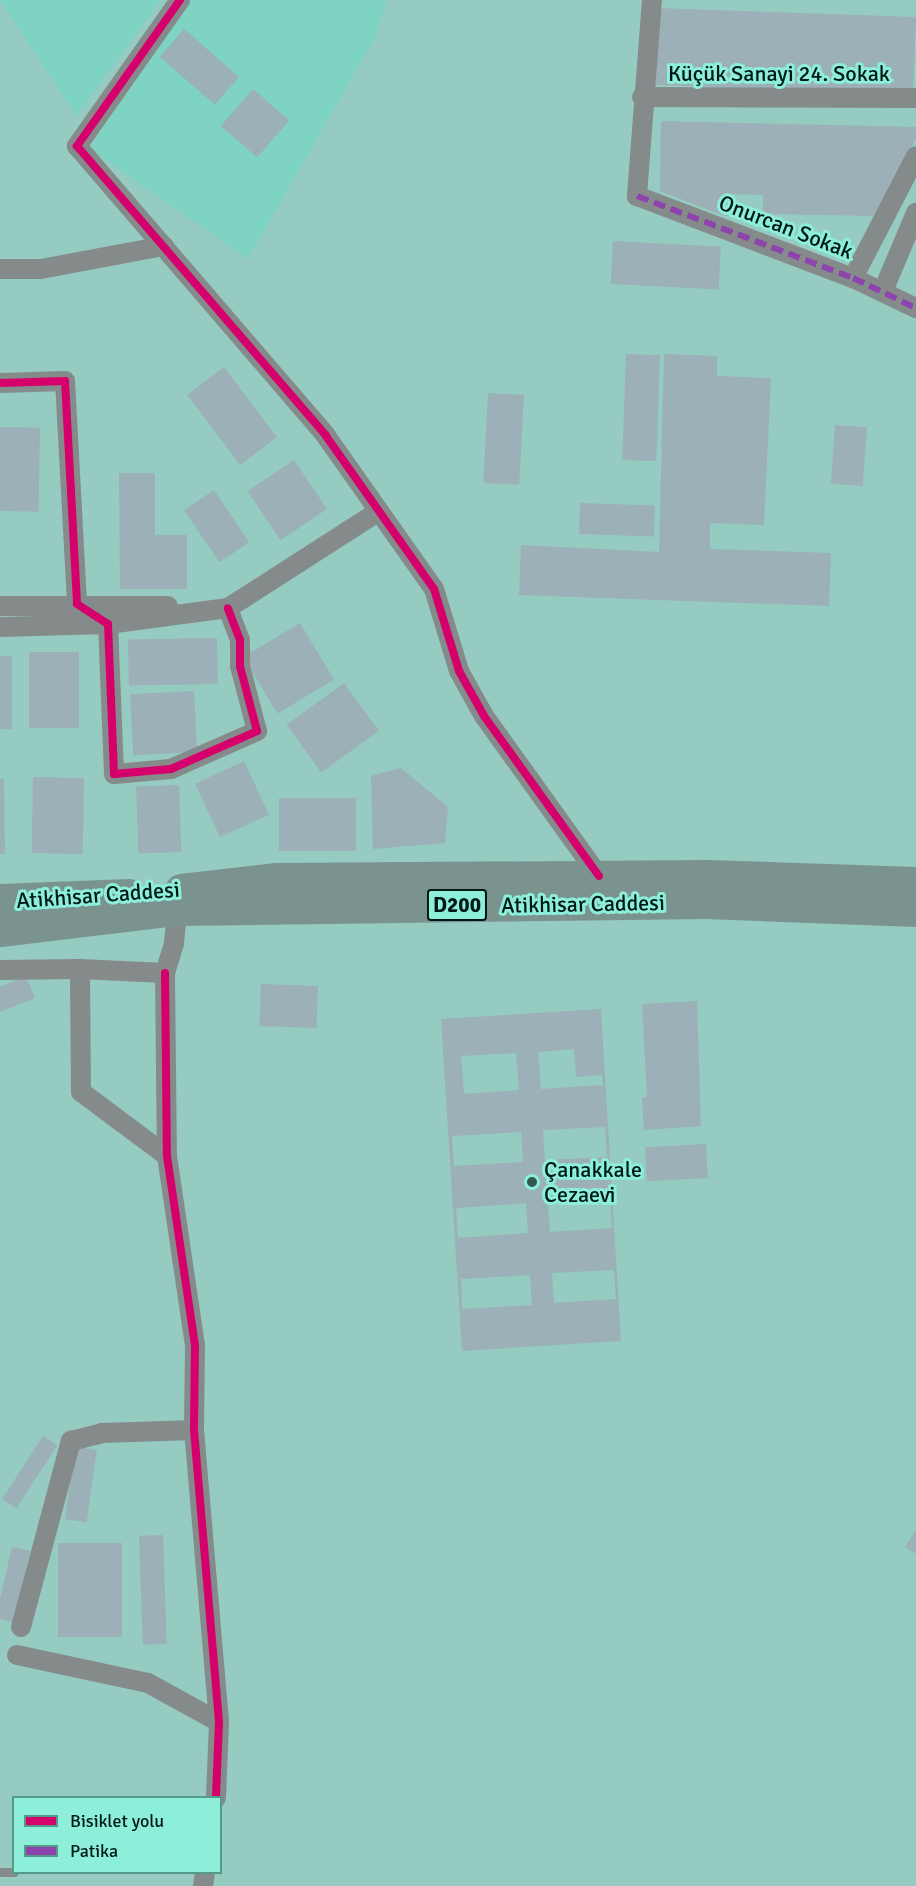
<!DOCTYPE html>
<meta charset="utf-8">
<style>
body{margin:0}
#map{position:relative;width:916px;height:1886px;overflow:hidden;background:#95cbc0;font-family:Signika,sans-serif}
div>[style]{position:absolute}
.built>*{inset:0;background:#7ed3c3}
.building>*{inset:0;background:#9cb0b7;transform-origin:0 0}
.lane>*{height:9px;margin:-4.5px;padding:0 4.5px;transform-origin:4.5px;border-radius:4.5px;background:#858b8b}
.street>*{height:20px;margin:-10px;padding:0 10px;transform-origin:10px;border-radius:10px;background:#858b8b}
.highway>*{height:33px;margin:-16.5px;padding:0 16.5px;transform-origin:16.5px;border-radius:16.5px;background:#7b938f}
.quiet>*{height:6px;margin-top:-3px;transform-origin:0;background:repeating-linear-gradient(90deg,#8e44ad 0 12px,transparent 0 18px)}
.cycleway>*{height:8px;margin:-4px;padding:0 4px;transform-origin:4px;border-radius:4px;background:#d6006c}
.dots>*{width:16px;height:16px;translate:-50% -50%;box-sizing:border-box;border:3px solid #8deeda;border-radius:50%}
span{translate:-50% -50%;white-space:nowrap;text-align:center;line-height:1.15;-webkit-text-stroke:6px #8deeda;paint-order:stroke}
.shield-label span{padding:2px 4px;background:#8deeda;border:2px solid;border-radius:4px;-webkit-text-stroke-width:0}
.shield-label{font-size:21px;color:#001914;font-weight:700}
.street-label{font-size:22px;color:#001914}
.poi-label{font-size:22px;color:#001914}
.left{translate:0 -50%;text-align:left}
.legend{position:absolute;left:12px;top:1796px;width:210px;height:78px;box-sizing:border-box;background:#8deeda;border:2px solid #55998b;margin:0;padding:8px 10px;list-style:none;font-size:18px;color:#001914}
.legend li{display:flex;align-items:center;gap:12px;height:30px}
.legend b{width:30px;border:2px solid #55998b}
</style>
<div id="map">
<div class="built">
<div style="clip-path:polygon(0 0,161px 0,76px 116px)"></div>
<div style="clip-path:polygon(176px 0,387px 0,374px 39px,248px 259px,90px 149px)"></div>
</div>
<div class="building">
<div style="left:658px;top:8px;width:258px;height:77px;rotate:2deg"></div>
<div style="left:184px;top:29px;width:73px;height:37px;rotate:41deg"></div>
<div style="left:253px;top:89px;width:48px;height:49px;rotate:41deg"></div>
<div style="clip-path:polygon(661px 121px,916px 127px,916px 138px,878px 216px,763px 214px,763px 195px,727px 194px,727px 217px,660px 191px)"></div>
<div style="left:613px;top:241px;width:108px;height:43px;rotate:3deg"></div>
<div style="left:626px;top:354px;width:34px;height:106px;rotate:2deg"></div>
<div style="clip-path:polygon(664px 354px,717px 356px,717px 376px,771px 378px,764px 525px,710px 523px,710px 549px,831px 553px,829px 606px,519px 595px,521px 545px,659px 552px)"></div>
<div style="left:224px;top:367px;width:88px;height:46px;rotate:53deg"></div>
<div style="left:488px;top:393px;width:36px;height:90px;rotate:3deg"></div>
<div style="left:835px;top:425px;width:32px;height:59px;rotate:4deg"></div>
<div style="left:0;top:427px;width:40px;height:84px;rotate:1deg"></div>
<div style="left:294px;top:460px;width:59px;height:56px;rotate:56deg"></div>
<div style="clip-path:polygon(119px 473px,155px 473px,155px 535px,187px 535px,187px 589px,120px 589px)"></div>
<div style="left:214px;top:490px;width:63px;height:36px;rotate:56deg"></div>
<div style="left:580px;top:503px;width:75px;height:31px;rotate:2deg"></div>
<div style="left:300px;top:623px;width:66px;height:66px;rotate:59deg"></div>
<div style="left:217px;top:638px;width:46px;height:89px;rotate:89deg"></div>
<div style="left:29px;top:652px;width:50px;height:76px"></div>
<div style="left:0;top:656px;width:12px;height:73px"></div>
<div style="left:344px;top:683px;width:59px;height:71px;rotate:54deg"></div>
<div style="left:194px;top:691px;width:61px;height:64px;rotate:87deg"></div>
<div style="left:244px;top:761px;width:59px;height:54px;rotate:65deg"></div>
<div style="clip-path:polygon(401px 768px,448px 807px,445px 843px,373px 849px,371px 776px)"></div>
<div style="left:33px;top:777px;width:51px;height:76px;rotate:1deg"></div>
<div style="clip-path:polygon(0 779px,4px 779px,5px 854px,0 854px)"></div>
<div style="left:179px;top:785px;width:67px;height:43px;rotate:88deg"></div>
<div style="left:279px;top:798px;width:77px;height:53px"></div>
<div style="clip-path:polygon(26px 976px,35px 998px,0 1012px,0 987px)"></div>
<div style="left:261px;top:984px;width:57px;height:42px;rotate:2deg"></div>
<div style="clip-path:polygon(697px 1001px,701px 1126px,644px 1130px,642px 1098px,647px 1097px,642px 1004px)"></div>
<div style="clip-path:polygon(evenodd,601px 1009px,621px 1341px,462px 1351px,441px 1019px,601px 1009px,574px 1049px,576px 1077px,602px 1075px,603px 1085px,541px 1089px,538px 1052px,574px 1049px,601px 1009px,516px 1053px,519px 1090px,464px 1094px,461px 1056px,516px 1053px,601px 1009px,605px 1127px,607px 1157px,545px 1160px,543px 1130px,605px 1127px,601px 1009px,521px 1132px,523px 1162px,454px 1166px,452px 1136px,521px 1132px,601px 1009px,610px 1198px,612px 1228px,550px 1232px,548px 1202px,610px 1198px,601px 1009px,526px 1203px,528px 1233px,458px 1238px,456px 1208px,526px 1203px,601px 1009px,614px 1270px,616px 1299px,554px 1303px,552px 1273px,614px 1270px,601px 1009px,530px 1275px,532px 1305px,462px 1309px,461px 1279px,530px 1275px)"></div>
<div style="left:706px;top:1144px;width:34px;height:61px;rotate:87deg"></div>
<div style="left:43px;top:1436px;width:17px;height:75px;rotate:33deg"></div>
<div style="left:75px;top:1447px;width:22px;height:73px;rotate:8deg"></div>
<div style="clip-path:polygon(916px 1530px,916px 1554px,905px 1547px)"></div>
<div style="left:163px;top:1535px;width:109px;height:24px;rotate:88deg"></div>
<div style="left:122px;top:1543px;width:94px;height:64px;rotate:90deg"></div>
<div style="clip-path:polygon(12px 1547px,30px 1551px,14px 1622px,0 1619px,0 1599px)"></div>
</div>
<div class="lane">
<div style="left:0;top:1872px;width:14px"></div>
</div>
<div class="street">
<div style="left:180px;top:0;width:179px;rotate:125.2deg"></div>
<div style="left:77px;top:146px;width:382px;rotate:49.3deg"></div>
<div style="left:326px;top:436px;width:187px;rotate:54.8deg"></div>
<div style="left:434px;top:589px;width:86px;rotate:73deg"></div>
<div style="left:459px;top:671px;width:51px;rotate:60.9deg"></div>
<div style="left:484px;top:716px;width:197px;rotate:54.3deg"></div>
<div style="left:652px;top:0;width:197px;rotate:94.4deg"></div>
<div style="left:637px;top:196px;width:231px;rotate:20.8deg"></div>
<div style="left:853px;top:278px;width:70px;rotate:25.5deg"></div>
<div style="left:642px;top:97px;width:274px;rotate:0.2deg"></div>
<div style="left:0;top:269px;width:41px"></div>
<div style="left:41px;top:269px;width:125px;rotate:-10.6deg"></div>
<div style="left:853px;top:278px;width:137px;rotate:-62.7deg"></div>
<div style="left:883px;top:291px;width:85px;rotate:-67.1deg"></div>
<div style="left:0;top:383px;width:65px;rotate:-1.8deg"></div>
<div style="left:65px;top:381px;width:223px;rotate:86.9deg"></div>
<div style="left:77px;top:604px;width:37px;rotate:33deg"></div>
<div style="left:108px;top:624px;width:150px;rotate:87.7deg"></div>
<div style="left:114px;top:774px;width:57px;rotate:-5deg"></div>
<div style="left:171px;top:769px;width:94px;rotate:-23.8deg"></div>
<div style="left:257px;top:731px;width:67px;rotate:-104.7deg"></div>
<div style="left:240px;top:666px;width:26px;rotate:-90deg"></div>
<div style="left:240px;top:640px;width:34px;rotate:-111deg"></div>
<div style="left:0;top:606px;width:168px"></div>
<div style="left:0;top:627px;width:108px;rotate:-1.6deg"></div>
<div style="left:108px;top:624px;width:121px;rotate:-7.6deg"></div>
<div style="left:228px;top:608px;width:179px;rotate:-32.7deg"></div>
<div style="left:0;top:970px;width:80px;rotate:-0.7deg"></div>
<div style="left:165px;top:973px;width:183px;rotate:89.4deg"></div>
<div style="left:167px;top:1156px;width:192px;rotate:81.6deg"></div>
<div style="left:195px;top:1346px;width:84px;rotate:90.7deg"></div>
<div style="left:194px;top:1430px;width:293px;rotate:85.1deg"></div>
<div style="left:219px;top:1722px;width:76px;rotate:92.3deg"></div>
<div style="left:167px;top:1156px;width:107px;rotate:-143.3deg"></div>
<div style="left:81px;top:1092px;width:123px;rotate:-90.5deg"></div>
<div style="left:80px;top:969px;width:85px;rotate:2.7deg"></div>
<div style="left:165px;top:973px;width:30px;rotate:-73deg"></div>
<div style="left:174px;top:944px;width:35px;rotate:-85deg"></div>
<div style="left:21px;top:1627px;width:193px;rotate:-75deg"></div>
<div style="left:71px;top:1441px;width:32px;rotate:-14deg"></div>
<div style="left:102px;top:1433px;width:92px;rotate:-1.9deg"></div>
<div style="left:17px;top:1655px;width:134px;rotate:12.1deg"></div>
<div style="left:148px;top:1683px;width:81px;rotate:28.8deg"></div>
<div style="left:203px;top:1886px;width:14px;rotate:-82deg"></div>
</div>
<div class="highway">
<div style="left:181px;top:890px;width:96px;rotate:-6.6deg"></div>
<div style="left:276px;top:879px;width:431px;rotate:-0.4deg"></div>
<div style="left:707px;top:876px;width:209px;rotate:1.9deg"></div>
<div style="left:0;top:900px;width:129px;rotate:-2.2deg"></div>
<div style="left:0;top:930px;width:178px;rotate:-6.8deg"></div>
<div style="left:177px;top:909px;width:529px;rotate:-0.76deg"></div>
<div style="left:706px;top:902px;width:210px;rotate:2.2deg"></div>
</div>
<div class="quiet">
<div style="left:637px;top:196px;width:231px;rotate:20.8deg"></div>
<div style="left:853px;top:278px;width:70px;rotate:25.5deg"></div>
</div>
<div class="cycleway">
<div style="left:180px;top:0;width:179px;rotate:125.2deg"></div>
<div style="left:77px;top:146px;width:382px;rotate:49.3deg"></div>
<div style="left:326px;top:436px;width:187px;rotate:54.8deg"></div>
<div style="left:434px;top:589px;width:86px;rotate:73deg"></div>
<div style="left:459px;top:671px;width:51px;rotate:60.9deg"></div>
<div style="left:484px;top:716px;width:197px;rotate:54.3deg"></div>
<div style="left:0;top:383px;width:65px;rotate:-1.8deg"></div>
<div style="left:65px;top:381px;width:223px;rotate:86.9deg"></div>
<div style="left:77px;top:604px;width:37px;rotate:33deg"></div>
<div style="left:108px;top:624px;width:150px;rotate:87.7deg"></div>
<div style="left:114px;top:774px;width:57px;rotate:-5deg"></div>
<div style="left:171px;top:769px;width:94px;rotate:-23.8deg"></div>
<div style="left:257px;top:731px;width:67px;rotate:-104.7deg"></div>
<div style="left:240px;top:666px;width:26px;rotate:-90deg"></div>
<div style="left:240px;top:640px;width:34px;rotate:-111deg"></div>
<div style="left:165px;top:973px;width:183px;rotate:89.4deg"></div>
<div style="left:167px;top:1156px;width:192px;rotate:81.6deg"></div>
<div style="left:195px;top:1346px;width:84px;rotate:90.7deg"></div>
<div style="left:194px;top:1430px;width:293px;rotate:85.1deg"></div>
<div style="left:219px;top:1722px;width:76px;rotate:92.3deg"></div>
</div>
<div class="dots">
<div style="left:532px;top:1182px;background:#345750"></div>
</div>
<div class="shield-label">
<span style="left:457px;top:905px">D200</span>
</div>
<div class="street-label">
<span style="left:779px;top:74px">Küçük Sanayi 24. Sokak</span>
<span style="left:786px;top:227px;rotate:21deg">Onurcan Sokak</span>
<span style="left:98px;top:895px;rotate:-4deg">Atikhisar Caddesi</span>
<span style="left:583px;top:904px;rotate:-1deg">Atikhisar Caddesi</span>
</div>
<div class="poi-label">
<span class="left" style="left:544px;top:1182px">Çanakkale<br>Cezaevi</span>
</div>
<ul class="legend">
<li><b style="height:8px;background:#d6006c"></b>Bisiklet yolu</li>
<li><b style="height:8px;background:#8e44ad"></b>Patika</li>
</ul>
</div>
